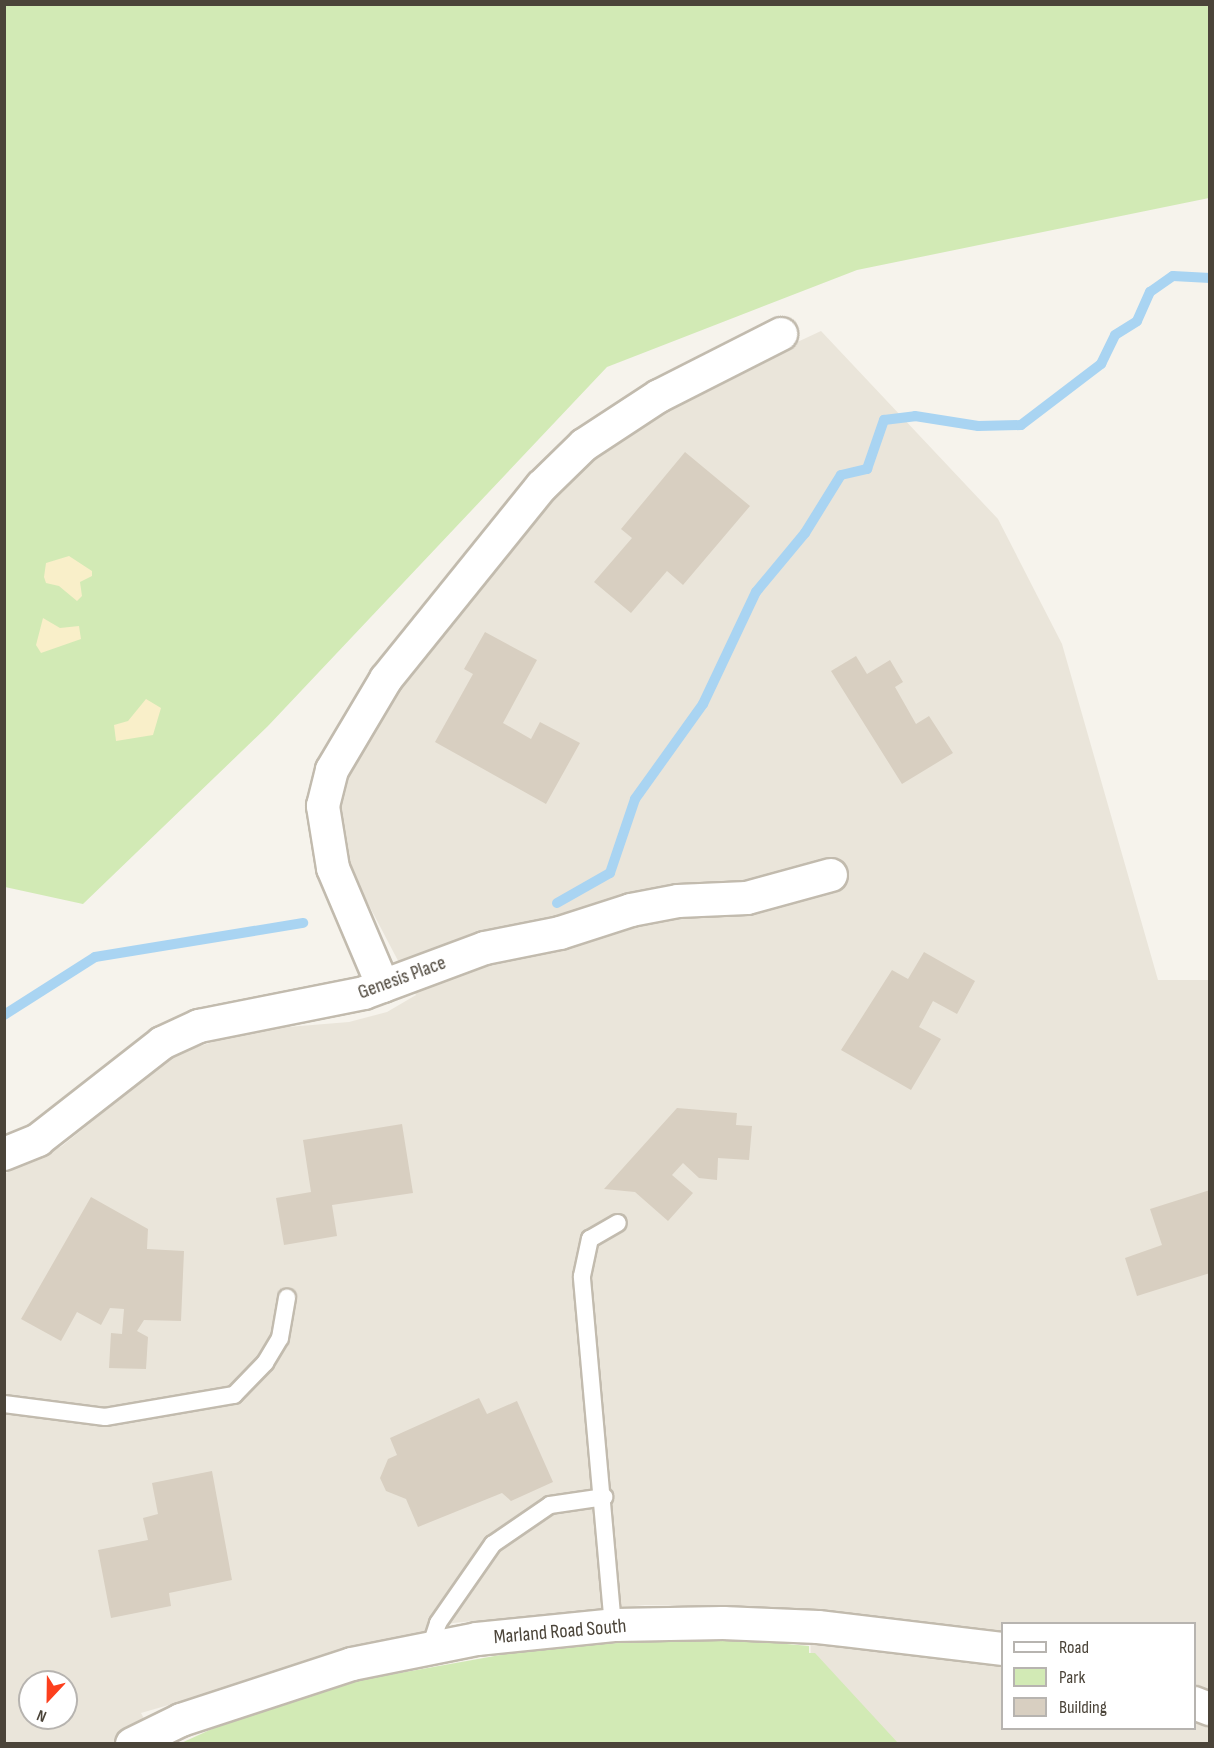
<!DOCTYPE html>
<style>
body{margin:0}
#map{position:relative;width:1214px;height:1748px;overflow:hidden;background:#f6f3ec;font-family:"Sofia Sans Condensed",sans-serif}
div>[style]{position:absolute}
.residential>*{inset:0;background:#eae5da}
.green>*{inset:0;background:#d2eab5}
.sand>*{inset:0;background:#f9efc9}
.stream>*{height:10px;margin:-5px;padding:0 5px;transform-origin:5px;border-radius:5px;background:#a9d4f2}
.building>*{inset:0;background:#d8cfc1}
.roads{filter:drop-shadow(2px 0 #c2bbae) drop-shadow(-2px 0 #c2bbae) drop-shadow(0 2px #c2bbae) drop-shadow(0 -2px #c2bbae)}
.lane>*{height:16px;margin:-8px;padding:0 8px;transform-origin:8px;border-radius:8px;background:#fff}
.street>*{height:32px;margin:-16px;padding:0 16px;transform-origin:16px;border-radius:16px;background:#fff}
span{translate:-50% -50%;white-space:nowrap;text-align:center;line-height:1.15;-webkit-text-stroke:5px #fff;paint-order:stroke}
.street-label{font-size:20px;color:#4b4439}
.frame{position:absolute;inset:0;border:6px solid #4b4439;pointer-events:none}
.legend{position:absolute;left:1001px;top:1622px;width:195px;height:108px;box-sizing:border-box;background:#fff;border:2px solid #b7b4b0;margin:0;padding:8px 10px;list-style:none;font-size:18px;color:#4b4439}
.legend li{display:flex;align-items:center;gap:12px;height:30px}
.legend b{width:30px;border:2px solid #b7b4b0}
.north{position:absolute;left:18px;top:1670px;width:60px;height:60px;box-sizing:border-box;background:#fff;border:2px solid #b7b4b0;border-radius:50%;rotate:202deg;font-size:16px;font-weight:700;line-height:24px;text-align:center;color:#4b4439}
.north::after{content:'';display:block;margin:auto;width:21px;height:27px;background:#fc3f1d;clip-path:polygon(50% 0,100% 100%,50% 72%,0 100%)}
</style>
<div id="map">
<div class="residential">
<div style="clip-path:polygon(evenodd,821px 331px,998px 519px,1062px 644px,1158px 980px,1209px 980px,1209px 1743px,812px 1743px,810px 1609px,645px 1605px,453px 1623px,141px 1713px,157px 1743px,5px 1743px,4px 1174px,62px 1146px,175px 1054px,251px 1030px,349px 1022px,387px 1012px,416px 995px,352px 873px,337px 830px,342px 776px,371px 724px,487px 565px,597px 447px,650px 411px,821px 331px,1002px 1624px,1194px 1624px,1194px 1728px,1002px 1728px,1002px 1624px,821px 331px,30px 1682px,66px 1682px,66px 1718px,30px 1718px,30px 1682px)"></div>
</div>
<div class="green">
<div style="clip-path:polygon(5px 5px,1209px 5px,1209px 198px,857px 270px,607px 367px,268px 726px,83px 904px,5px 887px)"></div>
<div style="clip-path:polygon(712px 1637px,809px 1646px,809px 1653px,815px 1653px,898px 1743px,179px 1744px,247px 1713px,333px 1685px,540px 1648px)"></div>
</div>
<div class="sand">
<div style="clip-path:polygon(69px 556px,92px 571px,92px 576px,80px 582px,82px 596px,77px 601px,59px 586px,46px 583px,44px 577px,46px 563px)"></div>
<div style="clip-path:polygon(43px 618px,60px 628px,79px 626px,81px 639px,41px 653px,36px 645px)"></div>
<div style="clip-path:polygon(146px 699px,161px 708px,153px 735px,116px 741px,114px 725px,128px 721px)"></div>
</div>
<div class="stream">
<div style="left:557px;top:903px;width:61px;rotate:-29.5deg"></div>
<div style="left:610px;top:873px;width:78px;rotate:-71.3deg"></div>
<div style="left:635px;top:799px;width:117px;rotate:-54.4deg"></div>
<div style="left:703px;top:704px;width:124px;rotate:-64.7deg"></div>
<div style="left:756px;top:592px;width:77px;rotate:-50.3deg"></div>
<div style="left:805px;top:533px;width:68px;rotate:-58.2deg"></div>
<div style="left:841px;top:475px;width:27px;rotate:-13deg"></div>
<div style="left:867px;top:469px;width:52px;rotate:-70.9deg"></div>
<div style="left:884px;top:420px;width:31px;rotate:-7deg"></div>
<div style="left:915px;top:416px;width:64px;rotate:9deg"></div>
<div style="left:978px;top:426px;width:43px;rotate:-1.3deg"></div>
<div style="left:1021px;top:425px;width:101px;rotate:-37.3deg"></div>
<div style="left:1101px;top:364px;width:32px;rotate:-64deg"></div>
<div style="left:1115px;top:335px;width:26px;rotate:-32deg"></div>
<div style="left:1137px;top:321px;width:32px;rotate:-66deg"></div>
<div style="left:1150px;top:292px;width:28px;rotate:-35deg"></div>
<div style="left:1173px;top:276px;width:37px;rotate:3deg"></div>
<div style="left:4px;top:1015px;width:108px;rotate:-32.5deg"></div>
<div style="left:95px;top:957px;width:211px;rotate:-9.3deg"></div>
</div>
<div class="building">
<div style="clip-path:polygon(685px 452px,750px 506px,683px 585px,667px 571px,631px 613px,594px 582px,632px 538px,621px 529px)"></div>
<div style="clip-path:polygon(485px 632px,537px 660px,503px 723px,531px 739px,540px 722px,580px 743px,546px 804px,435px 742px,473px 674px,464px 669px)"></div>
<div style="clip-path:polygon(856px 656px,867px 674px,890px 660px,903px 682px,895px 687px,916px 724px,929px 716px,953px 753px,902px 784px,831px 671px)"></div>
<div style="clip-path:polygon(924px 952px,975px 981px,957px 1014px,933px 1001px,919px 1027px,941px 1039px,911px 1090px,841px 1050px,892px 970px,908px 979px)"></div>
<div style="clip-path:polygon(677px 1108px,737px 1113px,736px 1125px,752px 1126px,749px 1160px,718px 1158px,717px 1180px,699px 1178px,683px 1163px,672px 1175px,693px 1193px,668px 1221px,635px 1192px,604px 1189px)"></div>
<div style="clip-path:polygon(402px 1124px,413px 1193px,332px 1205px,337px 1236px,284px 1245px,276px 1198px,311px 1192px,303px 1140px)"></div>
<div style="clip-path:polygon(1210px 1190px,1210px 1273px,1137px 1296px,1125px 1258px,1162px 1245px,1150px 1209px)"></div>
<div style="clip-path:polygon(91px 1197px,148px 1229px,147px 1249px,184px 1251px,181px 1321px,144px 1320px,137px 1331px,148px 1337px,146px 1369px,109px 1368px,111px 1333px,122px 1334px,124px 1309px,110px 1308px,101px 1325px,77px 1312px,61px 1341px,21px 1319px)"></div>
<div style="clip-path:polygon(479px 1398px,487px 1414px,517px 1401px,553px 1482px,511px 1501px,502px 1493px,418px 1527px,406px 1499px,386px 1491px,380px 1478px,388px 1459px,397px 1455px,390px 1438px)"></div>
<div style="clip-path:polygon(212px 1471px,232px 1580px,169px 1593px,171px 1606px,111px 1618px,98px 1550px,148px 1540px,143px 1518px,158px 1514px,152px 1483px)"></div>
</div>
<div class="roads">
<div class="lane">
<div style="left:4px;top:1404px;width:102px;rotate:7.3deg"></div>
<div style="left:105px;top:1417px;width:131px;rotate:-9.7deg"></div>
<div style="left:234px;top:1395px;width:45px;rotate:-45.9deg"></div>
<div style="left:265px;top:1363px;width:29px;rotate:-59deg"></div>
<div style="left:280px;top:1338px;width:41px;rotate:-80.1deg"></div>
<div style="left:613px;top:1626px;width:351px;rotate:-95.1deg"></div>
<div style="left:582px;top:1276px;width:38px;rotate:-78deg"></div>
<div style="left:590px;top:1239px;width:32px;rotate:-30deg"></div>
<div style="left:430px;top:1648px;width:26px;rotate:-72deg"></div>
<div style="left:438px;top:1623px;width:96px;rotate:-55.2deg"></div>
<div style="left:493px;top:1544px;width:69px;rotate:-34.4deg"></div>
<div style="left:550px;top:1505px;width:55px;rotate:-8.4deg"></div>
</div>
<div class="street">
<div style="left:383px;top:986px;width:128px;rotate:-113deg"></div>
<div style="left:333px;top:868px;width:63px;rotate:-99.2deg"></div>
<div style="left:323px;top:806px;width:37px;rotate:-76deg"></div>
<div style="left:332px;top:770px;width:106px;rotate:-59.3deg"></div>
<div style="left:386px;top:679px;width:248px;rotate:-51.1deg"></div>
<div style="left:542px;top:486px;width:59px;rotate:-44.3deg"></div>
<div style="left:584px;top:445px;width:90px;rotate:-33.2deg"></div>
<div style="left:659px;top:396px;width:137px;rotate:-26.9deg"></div>
<div style="left:4px;top:1154px;width:37px;rotate:-22deg"></div>
<div style="left:38px;top:1140px;width:157px;rotate:-38deg"></div>
<div style="left:162px;top:1043px;width:41px;rotate:-24.7deg"></div>
<div style="left:199px;top:1026px;width:168px;rotate:-11.3deg"></div>
<div style="left:364px;top:993px;width:129px;rotate:-20.4deg"></div>
<div style="left:485px;top:948px;width:76px;rotate:-11.3deg"></div>
<div style="left:560px;top:933px;width:75px;rotate:-17.9deg"></div>
<div style="left:631px;top:910px;width:48px;rotate:-10.8deg"></div>
<div style="left:678px;top:901px;width:69px;rotate:-2.5deg"></div>
<div style="left:747px;top:898px;width:87px;rotate:-15.3deg"></div>
<div style="left:1194px;top:1703px;width:17px;rotate:21deg"></div>
<div style="left:132px;top:1744px;width:55px;rotate:-26.1deg"></div>
<div style="left:181px;top:1720px;width:180px;rotate:-18.1deg"></div>
<div style="left:352px;top:1664px;width:127px;rotate:-11.3deg"></div>
<div style="left:477px;top:1639px;width:140px;rotate:-5.8deg"></div>
<div style="left:616px;top:1625px;width:107px;rotate:-1.1deg"></div>
<div style="left:723px;top:1623px;width:95px;rotate:2.4deg"></div>
<div style="left:818px;top:1627px;width:185px;rotate:6.8deg"></div>
</div>
</div>
<div class="street-label">
<span style="left:402px;top:978px;rotate:-20deg">Genesis Place</span>
<span style="left:560px;top:1632px;rotate:-5deg">Marland Road South</span>
</div>
<div class="frame"></div>
<ul class="legend">
<li><b style="height:8px;background:#fff"></b>Road</li>
<li><b style="height:16px;background:#d2eab5"></b>Park</li>
<li><b style="height:16px;background:#d8cfc1"></b>Building</li>
</ul>
<div class="north">N</div>
</div>
